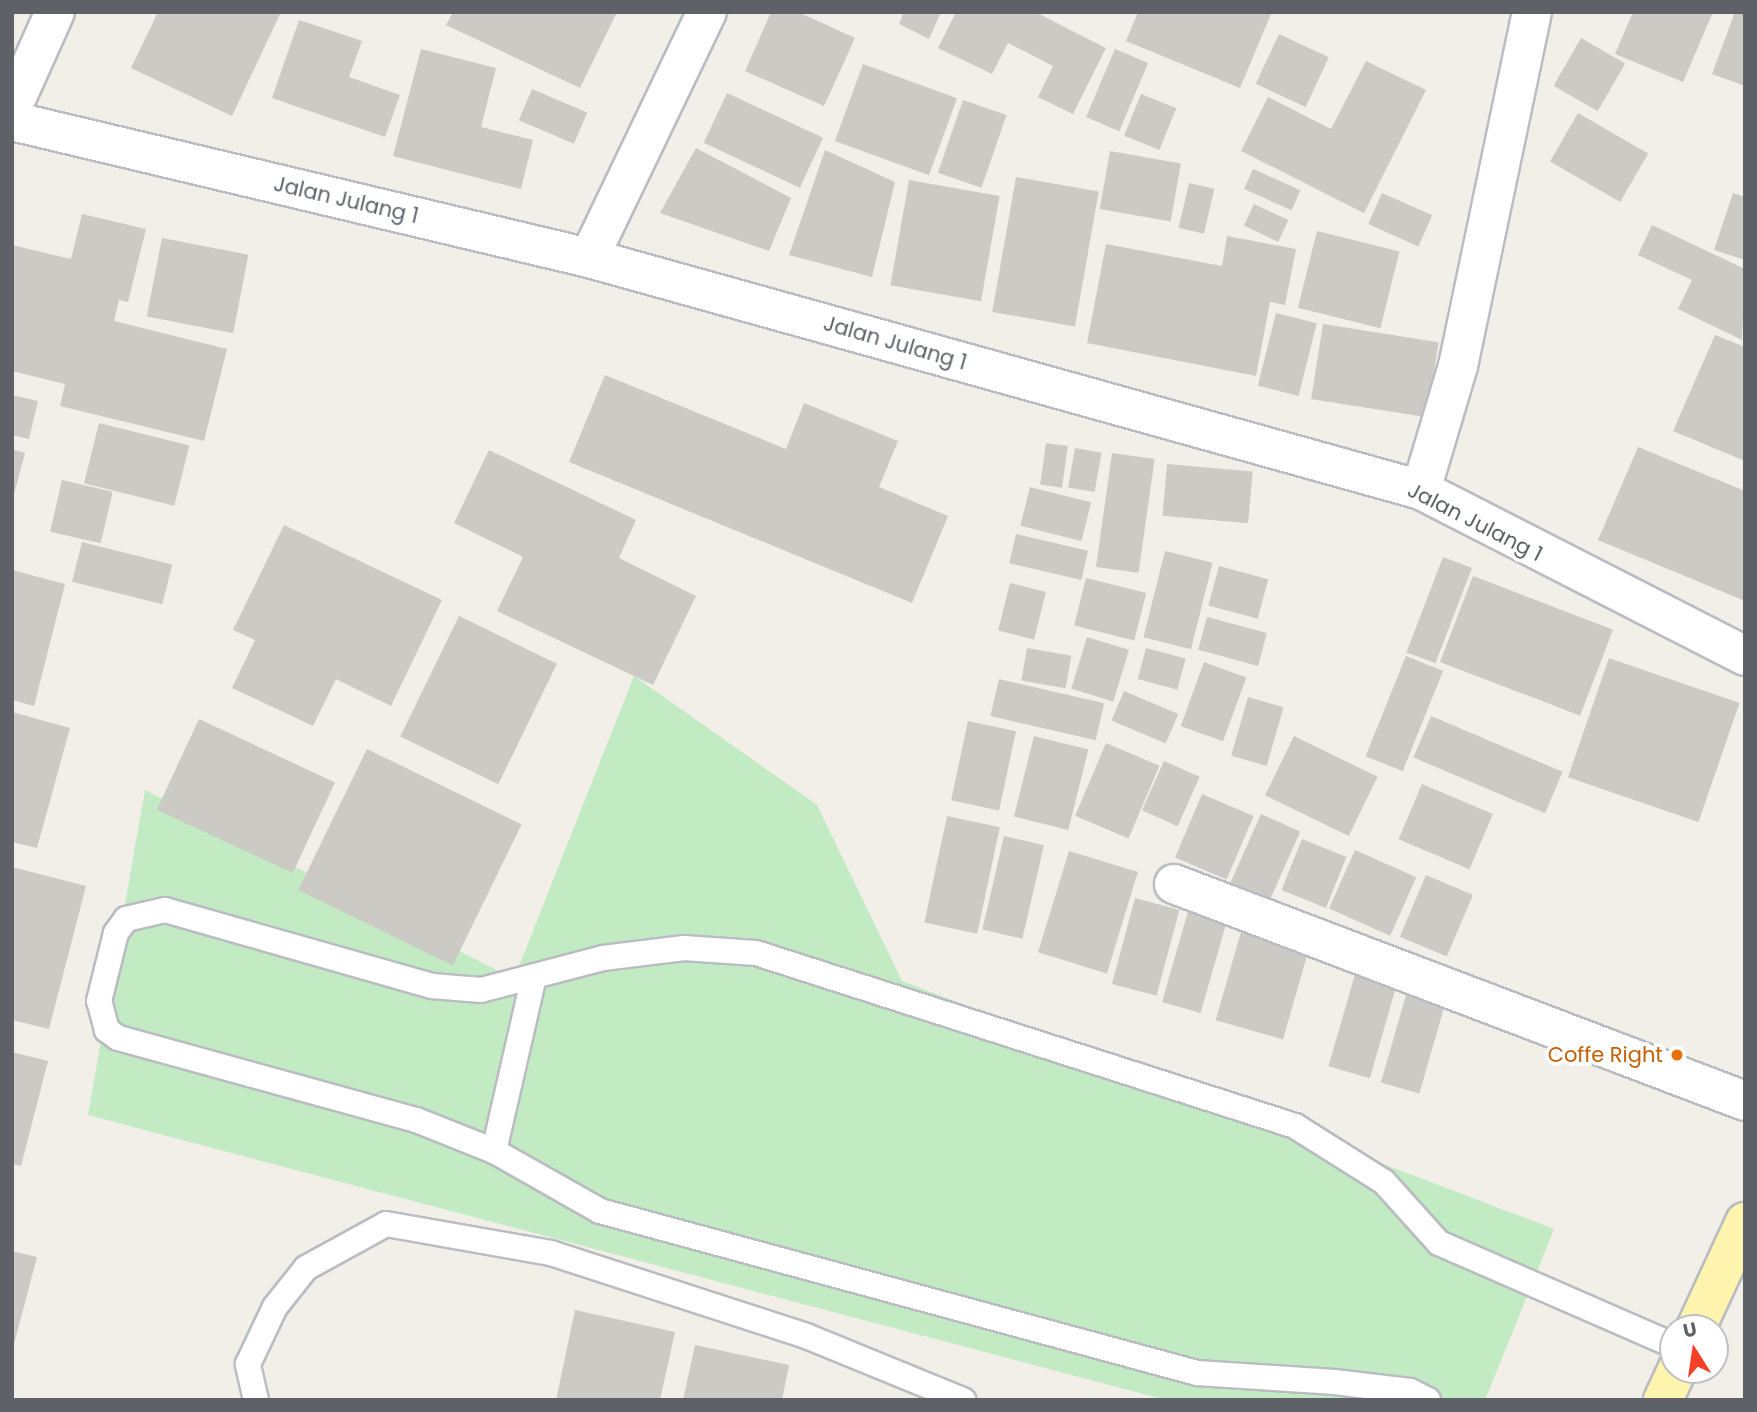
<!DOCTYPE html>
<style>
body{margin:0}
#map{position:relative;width:1757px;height:1412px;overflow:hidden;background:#f1efe7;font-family:Poppins,sans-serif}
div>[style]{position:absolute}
.green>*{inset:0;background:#c2eac3}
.building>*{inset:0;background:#cccac4;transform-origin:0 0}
.roads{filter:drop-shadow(2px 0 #b9bcc1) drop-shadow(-2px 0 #b9bcc1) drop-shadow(0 2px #b9bcc1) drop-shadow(0 -2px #b9bcc1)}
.lane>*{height:24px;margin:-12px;padding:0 12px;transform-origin:12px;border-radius:12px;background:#fff}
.street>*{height:38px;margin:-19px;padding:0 19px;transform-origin:19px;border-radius:19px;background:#fff}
.primary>*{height:38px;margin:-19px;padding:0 19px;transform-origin:19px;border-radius:19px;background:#fff4ae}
.dots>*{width:19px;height:19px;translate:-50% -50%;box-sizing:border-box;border:4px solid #fff;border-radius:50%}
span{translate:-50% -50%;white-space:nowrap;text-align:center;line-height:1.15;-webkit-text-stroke:7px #fff;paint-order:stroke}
.street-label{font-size:21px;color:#5e6268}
.food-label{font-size:21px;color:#c56008}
.right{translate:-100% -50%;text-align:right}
.frame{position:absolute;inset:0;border:14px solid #5e6268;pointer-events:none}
.north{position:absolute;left:1659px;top:1314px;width:70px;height:70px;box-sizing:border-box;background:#fff;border:2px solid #bfc0c3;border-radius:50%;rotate:348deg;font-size:19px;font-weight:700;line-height:28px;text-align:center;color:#5e6268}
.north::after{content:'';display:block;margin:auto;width:24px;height:32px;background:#f53f29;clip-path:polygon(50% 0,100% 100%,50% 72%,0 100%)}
</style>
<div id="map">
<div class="green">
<div style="clip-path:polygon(634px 676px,817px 805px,902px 981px,1554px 1229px,1485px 1400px,1166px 1400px,88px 1115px,145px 790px,514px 979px)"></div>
</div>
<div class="building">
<div style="clip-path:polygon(158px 12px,280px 14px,232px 116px,131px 68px)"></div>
<div style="clip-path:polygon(453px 12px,617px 12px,580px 88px,446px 25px)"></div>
<div style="clip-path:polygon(771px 12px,798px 12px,855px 38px,824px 106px,745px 71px)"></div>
<div style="clip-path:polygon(904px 12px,941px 12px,929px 39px,899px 24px)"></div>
<div style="clip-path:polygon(956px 12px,1035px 12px,1106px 48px,1073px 114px,1038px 97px,1053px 66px,1008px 43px,992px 74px,938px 48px)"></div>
<div style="clip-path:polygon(1138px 12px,1265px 12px,1271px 14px,1240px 88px,1126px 41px)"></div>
<div style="clip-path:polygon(1633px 12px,1713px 12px,1683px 82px,1615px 54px)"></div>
<div style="clip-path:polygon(1735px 12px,1745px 12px,1745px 86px,1712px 74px)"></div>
<div style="clip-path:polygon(299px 20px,362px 41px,349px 77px,400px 95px,385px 137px,272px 98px)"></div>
<div style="left:1279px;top:34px;width:55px;height:55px;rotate:25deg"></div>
<div style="left:1581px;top:38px;width:51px;height:55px;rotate:30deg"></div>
<div style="clip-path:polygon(421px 49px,496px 68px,481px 127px,533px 140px,521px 189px,393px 156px)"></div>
<div style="left:1115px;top:49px;width:36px;height:74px;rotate:23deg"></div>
<div style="clip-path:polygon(1366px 61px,1426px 90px,1364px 213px,1241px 151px,1268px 97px,1331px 129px)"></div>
<div style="left:863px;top:64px;width:100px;height:82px;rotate:20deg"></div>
<div style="left:532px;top:89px;width:60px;height:34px;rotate:23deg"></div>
<div style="left:727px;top:93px;width:106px;height:55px;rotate:25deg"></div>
<div style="left:1141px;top:94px;width:38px;height:45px;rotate:22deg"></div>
<div style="left:963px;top:100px;width:46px;height:77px;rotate:19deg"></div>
<div style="left:1578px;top:113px;width:81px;height:56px;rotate:30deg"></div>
<div style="clip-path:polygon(696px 148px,791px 198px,769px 251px,660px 213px)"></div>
<div style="clip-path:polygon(825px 150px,895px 182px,872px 277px,789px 255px)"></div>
<div style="left:1110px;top:151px;width:72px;height:59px;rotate:10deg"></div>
<div style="left:1253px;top:169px;width:52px;height:22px;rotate:24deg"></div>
<div style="left:1016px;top:177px;width:84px;height:137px;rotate:10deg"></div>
<div style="left:909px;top:180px;width:92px;height:107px;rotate:10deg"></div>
<div style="left:1189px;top:183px;width:26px;height:46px;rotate:13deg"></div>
<div style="left:1382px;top:193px;width:55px;height:34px;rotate:24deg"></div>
<div style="clip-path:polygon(1733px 193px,1745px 197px,1745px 260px,1714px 250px)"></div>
<div style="left:1254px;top:204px;width:38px;height:24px;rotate:25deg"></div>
<div style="clip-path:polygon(82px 214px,146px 229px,128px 302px,119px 300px,114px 321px,227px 349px,204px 441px,60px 406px,65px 384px,12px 371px,12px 245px,71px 259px)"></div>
<div style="clip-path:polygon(1652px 225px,1745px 269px,1742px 340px,1678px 309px,1692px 280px,1638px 255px)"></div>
<div style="left:1317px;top:231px;width:85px;height:79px;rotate:14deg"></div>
<div style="clip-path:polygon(1227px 236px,1296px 249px,1285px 305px,1270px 302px,1256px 376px,1087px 343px,1106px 244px,1222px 266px)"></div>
<div style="left:162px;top:238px;width:88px;height:80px;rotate:11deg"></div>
<div style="left:1276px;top:313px;width:42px;height:75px;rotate:14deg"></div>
<div style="left:1323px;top:324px;width:117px;height:76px;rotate:9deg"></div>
<div style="clip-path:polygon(1715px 335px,1745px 347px,1745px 461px,1673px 431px)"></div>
<div style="clip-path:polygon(605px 375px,786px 449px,804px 403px,898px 441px,879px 487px,948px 516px,912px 603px,569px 462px)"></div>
<div style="clip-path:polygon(12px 395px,38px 401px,29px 439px,12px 435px)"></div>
<div style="left:99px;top:423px;width:93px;height:62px;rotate:14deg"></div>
<div style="left:1046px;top:443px;width:22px;height:42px;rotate:8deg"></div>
<div style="clip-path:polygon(1638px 447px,1745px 491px,1745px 601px,1598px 540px)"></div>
<div style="left:1075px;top:448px;width:27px;height:40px;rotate:10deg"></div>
<div style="clip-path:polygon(12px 449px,25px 453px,13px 498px,12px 498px)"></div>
<div style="clip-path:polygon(489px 450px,636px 520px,619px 558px,696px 596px,653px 685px,497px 611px,523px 557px,454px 523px)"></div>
<div style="left:1112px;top:453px;width:43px;height:115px;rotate:8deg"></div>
<div style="left:1167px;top:464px;width:86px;height:52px;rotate:5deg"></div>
<div style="left:62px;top:480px;width:52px;height:53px;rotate:13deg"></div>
<div style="left:1030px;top:487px;width:63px;height:40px;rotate:14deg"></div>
<div style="clip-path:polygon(284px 525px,442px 600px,391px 706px,336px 679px,313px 726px,232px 688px,255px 640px,233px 630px)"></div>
<div style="left:1016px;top:534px;width:74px;height:30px;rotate:13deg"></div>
<div style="left:82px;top:542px;width:93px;height:41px;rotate:14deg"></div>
<div style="left:1165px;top:551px;width:49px;height:89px;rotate:14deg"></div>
<div style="left:1443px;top:557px;width:31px;height:102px;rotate:21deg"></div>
<div style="left:1219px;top:566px;width:51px;height:41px;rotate:15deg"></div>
<div style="clip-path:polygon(12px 570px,65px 584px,34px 706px,12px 700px)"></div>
<div style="left:1473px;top:576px;width:150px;height:92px;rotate:21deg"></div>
<div style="left:1086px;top:578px;width:62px;height:49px;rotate:14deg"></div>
<div style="left:1010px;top:583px;width:37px;height:49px;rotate:14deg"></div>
<div style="left:459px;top:616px;width:109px;height:134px;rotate:26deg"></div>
<div style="left:1207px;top:617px;width:62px;height:34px;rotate:15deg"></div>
<div style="left:1087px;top:637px;width:44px;height:54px;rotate:17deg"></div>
<div style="left:1027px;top:648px;width:45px;height:33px;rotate:10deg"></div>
<div style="left:1146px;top:648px;width:41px;height:32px;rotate:15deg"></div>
<div style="left:1406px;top:656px;width:40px;height:108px;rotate:22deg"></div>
<div style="left:1609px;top:658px;width:138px;height:126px;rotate:19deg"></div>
<div style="left:1204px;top:662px;width:45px;height:68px;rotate:20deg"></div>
<div style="left:999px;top:679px;width:108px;height:38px;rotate:13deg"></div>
<div style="left:1124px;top:691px;width:59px;height:32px;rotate:23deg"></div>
<div style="left:1248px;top:697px;width:37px;height:61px;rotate:16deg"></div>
<div style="clip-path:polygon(12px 712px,70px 728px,37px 848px,12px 842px)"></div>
<div style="left:1431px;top:716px;width:143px;height:45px;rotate:23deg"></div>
<div style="left:199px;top:719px;width:150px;height:100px;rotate:25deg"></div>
<div style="left:968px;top:721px;width:49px;height:81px;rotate:12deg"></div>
<div style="left:1034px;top:736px;width:56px;height:83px;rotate:14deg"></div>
<div style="left:1294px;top:736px;width:93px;height:66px;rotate:26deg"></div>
<div style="left:1106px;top:743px;width:58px;height:79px;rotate:23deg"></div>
<div style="left:367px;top:749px;width:172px;height:157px;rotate:26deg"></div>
<div style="left:1164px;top:761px;width:39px;height:54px;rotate:24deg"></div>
<div style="left:1422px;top:784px;width:77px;height:60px;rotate:23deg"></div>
<div style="left:1202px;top:794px;width:56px;height:69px;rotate:23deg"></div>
<div style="left:1261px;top:814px;width:43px;height:84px;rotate:24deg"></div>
<div style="left:947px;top:816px;width:54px;height:109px;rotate:12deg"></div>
<div style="left:1004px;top:836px;width:41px;height:96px;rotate:13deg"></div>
<div style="left:1302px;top:839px;width:48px;height:55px;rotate:22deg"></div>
<div style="left:1355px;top:850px;width:67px;height:64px;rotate:24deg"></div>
<div style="left:1069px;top:851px;width:72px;height:106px;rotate:17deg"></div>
<div style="clip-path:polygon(12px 867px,86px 886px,49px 1029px,12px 1020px)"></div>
<div style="left:1426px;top:875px;width:51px;height:67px;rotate:23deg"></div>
<div style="left:1135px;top:898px;width:46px;height:89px;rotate:15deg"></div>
<div style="left:1191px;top:901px;width:40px;height:105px;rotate:16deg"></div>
<div style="left:1243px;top:925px;width:70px;height:99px;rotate:16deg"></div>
<div style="left:1355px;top:974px;width:43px;height:96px;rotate:16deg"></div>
<div style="left:1406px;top:995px;width:40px;height:91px;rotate:16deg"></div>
<div style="clip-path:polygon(12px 1052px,48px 1061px,21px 1166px,12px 1164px)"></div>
<div style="clip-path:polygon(12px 1251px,37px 1257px,13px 1348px,12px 1348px)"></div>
<div style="clip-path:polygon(575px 1310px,675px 1332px,660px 1400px,556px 1400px)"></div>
<div style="clip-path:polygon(695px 1345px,789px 1365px,782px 1400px,683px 1400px)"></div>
</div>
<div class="roads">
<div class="lane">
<div style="left:494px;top:1151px;width:174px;rotate:-77.1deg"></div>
<div style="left:256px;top:1400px;width:37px;rotate:-103deg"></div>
<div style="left:248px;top:1364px;width:63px;rotate:-64.7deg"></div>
<div style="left:275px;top:1307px;width:50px;rotate:-51.5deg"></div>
<div style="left:306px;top:1268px;width:91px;rotate:-28.8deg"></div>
<div style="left:386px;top:1224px;width:168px;rotate:10deg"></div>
<div style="left:551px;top:1253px;width:268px;rotate:18deg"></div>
<div style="left:806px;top:1336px;width:170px;rotate:22.2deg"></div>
<div style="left:1428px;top:1400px;width:20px;rotate:-153deg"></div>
<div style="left:1410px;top:1391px;width:76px;rotate:-173.2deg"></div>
<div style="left:1335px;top:1382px;width:138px;rotate:-176.3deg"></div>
<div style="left:1197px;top:1373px;width:619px;rotate:-164.82deg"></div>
<div style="left:600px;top:1211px;width:122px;rotate:-150.5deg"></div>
<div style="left:494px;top:1151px;width:84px;rotate:-158.3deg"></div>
<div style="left:416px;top:1120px;width:309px;rotate:-164.6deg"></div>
<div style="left:118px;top:1038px;width:14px;rotate:-144deg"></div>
<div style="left:107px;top:1030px;width:30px;rotate:-105deg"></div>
<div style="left:99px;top:1001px;width:70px;rotate:-76deg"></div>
<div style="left:116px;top:933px;width:17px;rotate:-54deg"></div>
<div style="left:126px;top:919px;width:40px;rotate:-13deg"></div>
<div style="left:165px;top:910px;width:278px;rotate:15.9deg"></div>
<div style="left:432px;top:986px;width:49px;rotate:4.7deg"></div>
<div style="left:481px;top:990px;width:126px;rotate:-14.7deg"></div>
<div style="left:603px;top:958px;width:82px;rotate:-7deg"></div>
<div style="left:684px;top:948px;width:72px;rotate:4deg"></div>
<div style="left:756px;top:953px;width:566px;rotate:17.79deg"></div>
<div style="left:1295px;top:1126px;width:105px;rotate:32.2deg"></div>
<div style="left:1384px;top:1182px;width:82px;rotate:48deg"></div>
<div style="left:1439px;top:1243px;width:255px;rotate:23.6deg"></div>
</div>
<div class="street">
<div style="left:12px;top:108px;width:105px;rotate:-65.9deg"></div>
<div style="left:12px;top:121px;width:593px;rotate:13.36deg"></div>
<div style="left:589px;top:258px;width:864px;rotate:15.58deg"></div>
<div style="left:1421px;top:490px;width:364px;rotate:27.1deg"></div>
<div style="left:589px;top:258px;width:273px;rotate:-64.4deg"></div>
<div style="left:1421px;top:490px;width:129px;rotate:-73.4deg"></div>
<div style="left:1458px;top:366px;width:362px;rotate:-78.2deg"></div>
<div style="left:1174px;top:884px;width:611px;rotate:20.81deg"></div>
</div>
<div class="primary">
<div style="left:1696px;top:1328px;width:117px;rotate:-65.2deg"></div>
<div style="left:1663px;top:1400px;width:33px;rotate:-65deg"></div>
</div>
</div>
<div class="dots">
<div style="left:1677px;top:1055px;background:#e8710a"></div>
</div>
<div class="street-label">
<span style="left:346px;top:200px;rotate:13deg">Jalan Julang 1</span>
<span style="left:895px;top:343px;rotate:16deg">Jalan Julang 1</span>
<span style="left:1475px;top:522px;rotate:27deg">Jalan Julang 1</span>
</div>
<div class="food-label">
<span class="right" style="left:1663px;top:1055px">Coffe Right</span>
</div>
<div class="frame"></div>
<div class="north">U</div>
</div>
